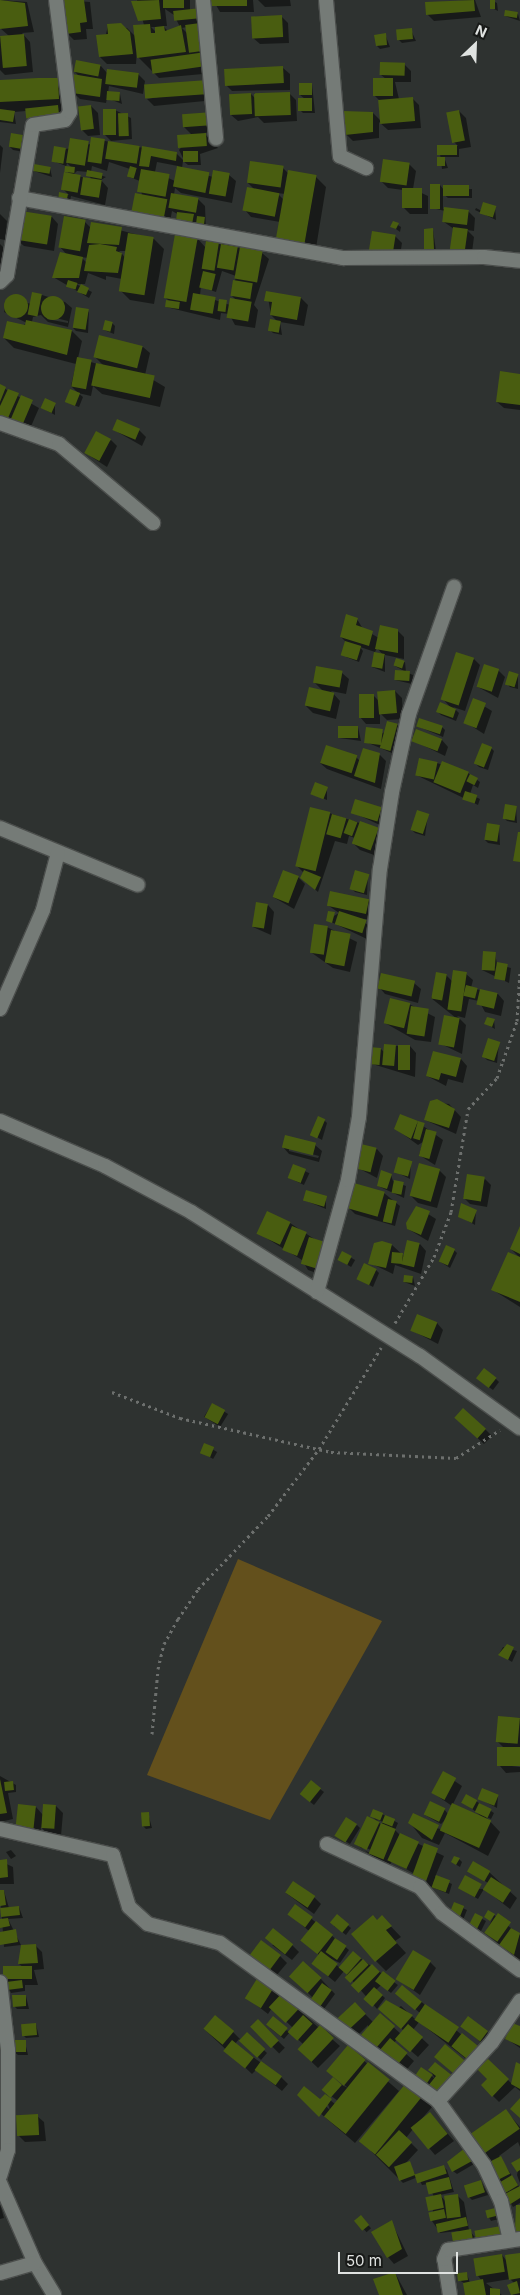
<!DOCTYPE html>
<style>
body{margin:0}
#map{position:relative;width:520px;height:2295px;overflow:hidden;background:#2e3230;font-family:Inter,sans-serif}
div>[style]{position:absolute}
.green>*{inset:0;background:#63501c}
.shadow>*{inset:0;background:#0007;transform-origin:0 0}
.building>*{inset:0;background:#495d10;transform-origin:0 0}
.round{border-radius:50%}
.path>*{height:3px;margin-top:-1.5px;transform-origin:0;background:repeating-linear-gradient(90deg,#6d706e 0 2.5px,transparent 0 6.5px)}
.roads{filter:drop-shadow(1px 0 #4b4e4c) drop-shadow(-1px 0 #4b4e4c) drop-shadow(0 1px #4b4e4c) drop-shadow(0 -1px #4b4e4c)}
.street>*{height:14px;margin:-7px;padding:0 7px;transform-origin:7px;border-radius:7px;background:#757b77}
span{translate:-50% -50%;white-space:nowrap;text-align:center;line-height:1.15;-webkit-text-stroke:4px #181a18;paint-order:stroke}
.north{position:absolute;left:450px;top:20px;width:50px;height:50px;-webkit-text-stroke:4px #181a18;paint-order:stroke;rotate:24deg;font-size:14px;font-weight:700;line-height:20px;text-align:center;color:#e0e3e1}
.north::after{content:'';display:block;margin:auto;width:18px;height:22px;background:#e0e3e1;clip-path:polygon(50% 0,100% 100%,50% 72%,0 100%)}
.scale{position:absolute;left:338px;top:2252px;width:120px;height:22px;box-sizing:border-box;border:2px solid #e0e3e1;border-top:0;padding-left:6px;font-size:15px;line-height:18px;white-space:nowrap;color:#e0e3e1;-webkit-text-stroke:4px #181a18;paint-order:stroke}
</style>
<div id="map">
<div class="green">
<div style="clip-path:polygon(238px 1559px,382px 1621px,270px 1820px,147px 1775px)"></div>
</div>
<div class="shadow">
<div style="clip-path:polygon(0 0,27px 2px,34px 32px,22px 33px,30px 42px,33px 72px,5px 75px,0 70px,0 37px,9px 36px,0 28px)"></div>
<div style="clip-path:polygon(63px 0,90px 2px,93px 29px,86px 29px,87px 39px,74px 40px,67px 33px)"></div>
<div style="clip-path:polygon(evenodd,190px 0,190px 10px,200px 9px,214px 73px,159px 78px,138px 57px,137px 50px,136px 64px,107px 64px,100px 57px,108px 26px,127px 28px,136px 37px,144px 25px,137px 0,190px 0,165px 9px,174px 15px,180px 27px,168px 31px,163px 26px,167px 26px,165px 9px,190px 0,151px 27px,156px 27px,157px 33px,151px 27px,190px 0,187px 27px,188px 34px,182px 28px,187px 27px)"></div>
<div style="clip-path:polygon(213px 0,253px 0,254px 12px,220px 12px)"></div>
<div style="clip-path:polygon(258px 0,290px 0,291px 6px,265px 7px)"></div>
<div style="clip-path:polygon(475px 0,481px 17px,434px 21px,427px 14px,426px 3px)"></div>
<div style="clip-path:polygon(491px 0,497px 3px,498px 11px,492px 8px)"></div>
<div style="clip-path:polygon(518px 14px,520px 21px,505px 16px)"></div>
<div style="clip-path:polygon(281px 16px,288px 23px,289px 43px,260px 44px,253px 38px)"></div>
<div style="clip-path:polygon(411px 30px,416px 41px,402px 43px,399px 40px)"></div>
<div style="clip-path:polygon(385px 34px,390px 47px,380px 49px,377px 46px)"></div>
<div style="clip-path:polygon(404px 64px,411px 71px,411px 82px,395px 82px,399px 99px,412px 98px,419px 105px,421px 128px,388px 130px,379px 122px,379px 138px,353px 141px,346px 134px,373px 113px,381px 121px,379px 100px,374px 95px,386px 79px,381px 75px)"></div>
<div style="clip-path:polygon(101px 66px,107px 73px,138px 74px,145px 81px,143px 94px,109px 86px,108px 93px,120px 94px,122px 104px,107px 98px,106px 103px,80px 99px,73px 92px,80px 77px,75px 72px)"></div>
<div style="clip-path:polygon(283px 68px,290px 74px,290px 90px,232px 91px,226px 85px)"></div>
<div style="clip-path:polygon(57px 79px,67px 89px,68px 109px,61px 109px,64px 113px,33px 123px,26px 111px,14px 112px,16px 124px,0 122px,0 81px)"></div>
<div style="clip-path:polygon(312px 84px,315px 113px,303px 113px,300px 110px,305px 99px,300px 95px)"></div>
<div style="clip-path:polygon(214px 88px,215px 100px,154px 106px,147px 99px)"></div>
<div style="clip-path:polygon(289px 93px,296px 100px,297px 121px,264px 123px,258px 117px,238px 121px,231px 115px,251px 94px,256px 99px)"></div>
<div style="clip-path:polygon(91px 106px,98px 113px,100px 135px,88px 136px,82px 130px)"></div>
<div style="clip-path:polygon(115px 110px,131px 118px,132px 139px,111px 141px,104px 134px)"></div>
<div style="clip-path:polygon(459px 111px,466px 118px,471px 147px,459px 149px,459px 157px,444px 157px,448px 168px,442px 169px,439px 146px,458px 146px,454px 142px)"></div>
<div style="clip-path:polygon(evenodd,213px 114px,221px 131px,204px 133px,218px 148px,200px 154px,201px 165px,188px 165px,183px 161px,182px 168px,213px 177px,229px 175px,236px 181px,232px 203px,181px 193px,175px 188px,174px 195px,198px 199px,205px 206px,206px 230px,172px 211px,170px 222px,140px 217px,133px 210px,142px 196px,140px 181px,129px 177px,130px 169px,109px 162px,107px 171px,92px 166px,91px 172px,106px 177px,101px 180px,108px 188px,105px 205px,71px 196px,69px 206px,60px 194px,69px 195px,63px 189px,69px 175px,66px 166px,53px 161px,66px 149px,105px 141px,177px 154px,185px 162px,179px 150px,192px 135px,184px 127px,213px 114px,157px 162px,178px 166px,175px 181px,155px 172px,157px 162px,213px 114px,67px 163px,72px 168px,66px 167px,67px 163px,213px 114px,77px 171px,88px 172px,91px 179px,73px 175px,77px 171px)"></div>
<div style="clip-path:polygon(22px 136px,24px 152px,13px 150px,10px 147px)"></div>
<div style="clip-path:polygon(0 145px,3px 148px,0 173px)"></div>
<div style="clip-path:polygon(409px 164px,416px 171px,413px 189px,428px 196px,428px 214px,410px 214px,404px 208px,403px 190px,388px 188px,381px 181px)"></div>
<div style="clip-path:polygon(50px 168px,52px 177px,34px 171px)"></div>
<div style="clip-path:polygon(evenodd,283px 168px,288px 173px,316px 177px,326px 187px,315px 254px,280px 222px,251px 217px,245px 210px,255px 190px,247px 182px,283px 168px,277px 193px,285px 194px,284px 200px,277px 193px)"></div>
<div style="clip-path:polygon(440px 185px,444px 190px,472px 189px,472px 198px,448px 198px,443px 194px,443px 209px,468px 211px,475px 218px,474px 231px,467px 230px,474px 237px,471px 260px,457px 257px,454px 229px,444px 222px,445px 211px,432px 208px)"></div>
<div style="clip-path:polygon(495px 207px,496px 220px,475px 210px,476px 208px,482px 211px)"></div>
<div style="clip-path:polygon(22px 212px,52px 217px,58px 224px,54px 251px,24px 246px,17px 240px)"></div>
<div style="clip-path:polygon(0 214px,7px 221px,5px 240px,0 239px)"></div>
<div style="clip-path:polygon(evenodd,85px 222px,91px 228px,92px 223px,154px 239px,164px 249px,154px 304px,130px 300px,120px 290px,122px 279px,106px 276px,106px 280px,88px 273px,85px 284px,76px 284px,92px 292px,89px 298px,53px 277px,68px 256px,60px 247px,85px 222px,119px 251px,126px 251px,125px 258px,123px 255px,119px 251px,85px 222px,81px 257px,88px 258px,87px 263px,81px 257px)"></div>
<div style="clip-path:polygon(393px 222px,401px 227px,400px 232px,392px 226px)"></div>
<div style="clip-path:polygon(433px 230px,436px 251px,429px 252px,426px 249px)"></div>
<div style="clip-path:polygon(373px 233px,395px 236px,402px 243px,399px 262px)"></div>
<div style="clip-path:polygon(evenodd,198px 239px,206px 248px,219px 244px,262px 253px,269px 259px,254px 305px,258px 310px,255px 328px,235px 325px,229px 314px,221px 313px,220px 320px,166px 307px,170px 302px,166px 298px,198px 239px,222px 271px,236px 276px,232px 296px,237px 301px,230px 305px,200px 295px,201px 287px,216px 292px,222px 271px)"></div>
<div style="clip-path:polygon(0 244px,7px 251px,4px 270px,0 270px)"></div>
<div style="clip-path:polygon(267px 292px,301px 298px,308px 305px,304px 326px,280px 322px,282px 335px,273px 333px,270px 330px,278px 322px,271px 315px)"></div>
<div style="clip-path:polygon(evenodd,42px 295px,65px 302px,72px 308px,68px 327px,48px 322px,41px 315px,33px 317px,32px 322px,72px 331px,82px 341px,78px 358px,104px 366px,95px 357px,143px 347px,150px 353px,145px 375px,165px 387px,160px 407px,102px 394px,93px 386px,91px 396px,78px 393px,83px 397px,79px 407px,70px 404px,67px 401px,79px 394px,71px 386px,76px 364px,14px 348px,4px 338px,27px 323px,4px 312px,8px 297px,31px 304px,42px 295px,47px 316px,68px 321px,68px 323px,47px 319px,47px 316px)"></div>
<div style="clip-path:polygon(89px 311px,88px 333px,76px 331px,73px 328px)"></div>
<div style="clip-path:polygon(112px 323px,115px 326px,114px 334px,104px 330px)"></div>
<div style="clip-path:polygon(520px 375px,520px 410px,504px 408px,497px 402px)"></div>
<div style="clip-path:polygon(0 386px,39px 408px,29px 431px,0 418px)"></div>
<div style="clip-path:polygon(55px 404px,55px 415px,42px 408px)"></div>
<div style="clip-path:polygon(114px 430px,139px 430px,146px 437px,142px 446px)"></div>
<div style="clip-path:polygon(111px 440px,117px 446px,107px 467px,87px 454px)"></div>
<div style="clip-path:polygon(357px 619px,363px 629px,379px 638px,397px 630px,404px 637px,404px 659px,385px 655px,385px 672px,372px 667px,383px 655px,377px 648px,375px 652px,360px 647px,363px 651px,359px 662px,346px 657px,346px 642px,341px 637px)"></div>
<div style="clip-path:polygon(474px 659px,480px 665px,465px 711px,453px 707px,459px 713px,456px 721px,441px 715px,438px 712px,451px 708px,442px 698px)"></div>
<div style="clip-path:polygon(405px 662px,406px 672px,413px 675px,412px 684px,395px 680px,404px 671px,395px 666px)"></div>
<div style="clip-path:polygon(498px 670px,505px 677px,498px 698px,478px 687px)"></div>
<div style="clip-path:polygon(342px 673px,349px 679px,346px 694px,331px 691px,340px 701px,336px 719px,313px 713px,306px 706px,324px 692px,315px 683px)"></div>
<div style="clip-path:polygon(518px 675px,518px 689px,510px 687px,507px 684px)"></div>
<div style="clip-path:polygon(395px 691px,402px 698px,403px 719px,387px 720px,380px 713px,380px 724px,366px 724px,360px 717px,373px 695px,379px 701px)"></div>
<div style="clip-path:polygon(474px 700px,492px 711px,484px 734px,465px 722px)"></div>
<div style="clip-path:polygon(398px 725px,404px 732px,399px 756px,366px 742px)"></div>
<div style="clip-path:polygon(417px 726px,442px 727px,445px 730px,443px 737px)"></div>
<div style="clip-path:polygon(358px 727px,361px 741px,339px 738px)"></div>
<div style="clip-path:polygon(442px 740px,448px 747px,445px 756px,414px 741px)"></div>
<div style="clip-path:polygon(491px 748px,494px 751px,488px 770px,479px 767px,476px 764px)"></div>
<div style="clip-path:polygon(380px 755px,386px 761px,381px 789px,327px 769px,320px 763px,356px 757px,360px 761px)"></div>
<div style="clip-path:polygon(437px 763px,468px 773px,480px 782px,478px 788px,473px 785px,470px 794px,480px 799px,478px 805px,416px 775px)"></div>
<div style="clip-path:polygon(327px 788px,327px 800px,312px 794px)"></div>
<div style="clip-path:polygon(516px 807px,517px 823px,507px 821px,504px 818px)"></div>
<div style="clip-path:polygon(381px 808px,388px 815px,384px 827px,352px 812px)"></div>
<div style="clip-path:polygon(329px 813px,378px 829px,385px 836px,377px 856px,360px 850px,353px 843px,355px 838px,349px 836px,347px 844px,335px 841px,318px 892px,302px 878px,304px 873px,297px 866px)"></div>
<div style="clip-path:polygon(428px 815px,425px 836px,415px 833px,412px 830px)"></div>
<div style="clip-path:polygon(499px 826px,500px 845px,488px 843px,485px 840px)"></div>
<div style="clip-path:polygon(368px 875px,367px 895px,355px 892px,352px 889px)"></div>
<div style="clip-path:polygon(298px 877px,305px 884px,294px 909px,273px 897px)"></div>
<div style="clip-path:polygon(369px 900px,376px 907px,373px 920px,357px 918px,373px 928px,369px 940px,327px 920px,339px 913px,329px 906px)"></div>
<div style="clip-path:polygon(268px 905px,274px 912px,271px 935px,253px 927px)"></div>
<div style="clip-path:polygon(327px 927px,357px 942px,350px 972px,333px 968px,312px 953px)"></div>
<div style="clip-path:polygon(495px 953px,497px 964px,511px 968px,509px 983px,482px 970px)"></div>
<div style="clip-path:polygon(466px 974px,473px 980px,471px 988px,498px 994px,504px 1001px,501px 1016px,485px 1012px,479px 1001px,469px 999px,465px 1018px,457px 1016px,466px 1025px,462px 1054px,441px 1044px,456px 1018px,431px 998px,446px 975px,452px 981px)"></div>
<div style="clip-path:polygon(414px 983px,421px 989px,418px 1003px,385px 994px,379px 987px)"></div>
<div style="clip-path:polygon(409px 1004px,435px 1017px,431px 1042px,415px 1040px,385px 1023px)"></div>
<div style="clip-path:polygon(494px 1020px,495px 1029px,486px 1024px)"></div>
<div style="clip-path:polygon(499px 1043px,497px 1063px,487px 1060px,484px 1057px)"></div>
<div style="clip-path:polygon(396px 1046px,410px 1046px,416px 1053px,415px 1077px,369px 1063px,381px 1049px,385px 1053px)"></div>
<div style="clip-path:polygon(461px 1059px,467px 1066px,463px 1083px,448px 1079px,446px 1086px,427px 1076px)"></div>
<div style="clip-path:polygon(431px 1102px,449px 1104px,461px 1117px,456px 1134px,425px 1120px)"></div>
<div style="clip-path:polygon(324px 1120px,327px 1123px,322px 1140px,313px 1135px)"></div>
<div style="clip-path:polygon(419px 1123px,443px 1140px,435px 1165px,419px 1155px,423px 1142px,418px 1145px,396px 1129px)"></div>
<div style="clip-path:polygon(evenodd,315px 1145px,322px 1151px,319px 1162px,289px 1154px,283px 1147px,315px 1145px,289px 1148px,319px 1156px,318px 1158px,289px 1151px,289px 1148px)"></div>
<div style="clip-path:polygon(377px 1149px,383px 1156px,377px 1178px,356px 1167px)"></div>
<div style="clip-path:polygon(411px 1162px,410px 1179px,394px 1171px)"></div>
<div style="left:294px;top:1166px;width:17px;height:13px;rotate:25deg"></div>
<div style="clip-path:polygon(439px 1170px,446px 1177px,437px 1208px,418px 1203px,411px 1196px)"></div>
<div style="clip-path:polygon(391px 1175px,393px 1181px,406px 1186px,404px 1198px,378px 1186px)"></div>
<div style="clip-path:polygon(485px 1179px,491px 1185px,487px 1207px,470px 1204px,463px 1197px)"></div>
<div style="clip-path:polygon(384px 1193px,400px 1206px,395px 1226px,355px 1214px,348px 1207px)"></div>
<div style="clip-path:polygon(326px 1198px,326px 1209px,304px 1200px)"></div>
<div style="clip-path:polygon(417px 1207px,436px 1219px,428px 1241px,408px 1229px)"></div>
<div style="clip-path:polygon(476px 1211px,475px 1225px,459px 1216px)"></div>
<div style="clip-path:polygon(290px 1223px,331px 1250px,322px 1275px,308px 1270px,302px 1260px,258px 1233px)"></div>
<div style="clip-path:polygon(520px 1230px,520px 1258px,511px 1249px)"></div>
<div style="clip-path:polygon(420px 1244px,426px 1251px,421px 1274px,395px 1265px,393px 1274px,370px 1263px,392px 1245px,405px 1257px)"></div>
<div style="clip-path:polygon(454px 1250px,457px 1253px,450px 1268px,439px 1261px)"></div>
<div style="left:343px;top:1253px;width:14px;height:8px;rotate:30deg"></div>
<div style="clip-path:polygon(520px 1259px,520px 1307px,493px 1290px)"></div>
<div style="clip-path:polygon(376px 1270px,379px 1273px,373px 1287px,358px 1279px)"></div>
<div style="clip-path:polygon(413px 1277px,415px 1286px,404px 1282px)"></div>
<div style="clip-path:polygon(437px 1323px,443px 1330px,438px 1344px,413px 1331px)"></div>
<div style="clip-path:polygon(496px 1379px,499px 1382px,493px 1390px,480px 1381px)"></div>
<div style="left:212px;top:1404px;width:19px;height:15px;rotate:32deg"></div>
<div style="clip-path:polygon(462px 1424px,485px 1429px,492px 1436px,484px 1444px)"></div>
<div style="left:205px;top:1445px;width:14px;height:8px;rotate:30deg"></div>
<div style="clip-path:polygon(503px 1647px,517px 1651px,512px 1662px,499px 1654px)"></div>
<div style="clip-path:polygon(499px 1717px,520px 1719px,520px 1764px,504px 1765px,520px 1767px,520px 1772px,506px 1773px,500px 1766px,505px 1749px,497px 1741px)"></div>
<div style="clip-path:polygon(443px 1773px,462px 1786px,453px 1804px,483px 1818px,464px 1802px,476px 1801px,494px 1813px,491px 1819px,486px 1817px,500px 1832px,488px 1856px,445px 1833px,439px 1845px,422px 1838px,410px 1823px,441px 1829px,447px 1818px,441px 1824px,425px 1815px,444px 1809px,448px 1814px,452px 1806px,433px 1793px)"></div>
<div style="clip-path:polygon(0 1776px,16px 1785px,16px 1792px,8px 1793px,13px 1819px,0 1822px)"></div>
<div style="clip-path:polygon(311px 1782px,324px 1792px,314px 1805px,304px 1797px)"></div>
<div style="clip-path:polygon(498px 1797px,497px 1808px,478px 1798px)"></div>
<div style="clip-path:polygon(44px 1805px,56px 1806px,63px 1813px,61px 1836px,48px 1835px,41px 1827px,40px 1835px,24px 1833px,36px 1807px,43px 1815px)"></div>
<div style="clip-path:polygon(148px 1813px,152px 1828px,146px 1829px,143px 1826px)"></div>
<div style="clip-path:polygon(evenodd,382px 1814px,398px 1823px,395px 1830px,400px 1835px,444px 1856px,435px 1877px,452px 1884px,449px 1894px,419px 1882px,413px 1873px,392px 1861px,390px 1865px,376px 1859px,356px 1844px,378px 1822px,371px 1815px,382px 1814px,376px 1819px,383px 1822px,381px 1825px,376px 1819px,382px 1814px,362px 1846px,373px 1851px,372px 1854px,362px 1849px,362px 1846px)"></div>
<div style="clip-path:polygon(357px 1825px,360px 1828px,350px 1844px,340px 1838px)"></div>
<div style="clip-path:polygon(11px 1850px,16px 1856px,11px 1859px,6px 1852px)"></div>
<div style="clip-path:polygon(459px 1859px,462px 1862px,460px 1867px,455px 1864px)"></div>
<div style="clip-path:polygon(0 1861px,13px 1867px,14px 1884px,0 1884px)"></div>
<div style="clip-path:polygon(489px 1872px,517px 1898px,510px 1909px,484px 1889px,478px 1899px,459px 1888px,484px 1889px,488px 1883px,472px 1873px)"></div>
<div style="clip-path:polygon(4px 1891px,9px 1908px,19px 1907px,23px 1918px,8px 1919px,21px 1945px,4px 1947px,0 1892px)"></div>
<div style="clip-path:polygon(286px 1893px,314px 1897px,321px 1904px,314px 1914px)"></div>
<div style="clip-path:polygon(454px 1904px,467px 1910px,463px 1920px,453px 1916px)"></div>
<div style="clip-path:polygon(295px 1905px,349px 1950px,340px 1963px,327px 1957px,340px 1968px,360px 1958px,398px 1985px,391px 1993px,381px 1985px,376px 1990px,385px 1998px,377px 2009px,344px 1971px,335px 1982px,313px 1964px,320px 1956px,309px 1947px,309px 1931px,289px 1914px)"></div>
<div style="clip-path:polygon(475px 1915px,486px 1921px,480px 1933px,473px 1930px)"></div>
<div style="clip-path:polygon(494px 1915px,520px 1935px,520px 1962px,486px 1933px)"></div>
<div style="clip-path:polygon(337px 1916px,351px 1928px,346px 1935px,334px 1926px)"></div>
<div style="clip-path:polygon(382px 1917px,401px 1937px,395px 1941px,406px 1953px,386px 1971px,376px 1961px,377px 1921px)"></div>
<div style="clip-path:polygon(35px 1945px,42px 1952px,44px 1969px,34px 1970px,38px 1985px,25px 1985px,25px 1991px,11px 1993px,4px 1978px,23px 1967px,19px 1964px)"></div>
<div style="clip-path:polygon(272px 1945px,292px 1945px,299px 1952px,292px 1960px)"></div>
<div style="clip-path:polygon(251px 1956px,280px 1956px,287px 1963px,276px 1976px)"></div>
<div style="clip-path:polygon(430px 1962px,436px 1968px,420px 1995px,397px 1979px)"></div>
<div style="clip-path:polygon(321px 1979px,335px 1994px,324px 2009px,298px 1983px)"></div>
<div style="clip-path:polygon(402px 1986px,484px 2053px,474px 2065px,419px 2022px,413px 2030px,429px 2045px,418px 2057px,397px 2039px,394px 2043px,414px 2061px,403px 2074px,370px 2041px,368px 2025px,356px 2037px,339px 2020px,355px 2004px,373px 2022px,380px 2015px,401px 2034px,404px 2031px,387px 2015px,401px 2006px,415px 2019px,420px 2013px,400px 1996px)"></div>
<div style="clip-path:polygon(273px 1988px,340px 2046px,318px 2068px,298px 2049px,303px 2044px,290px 2032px,284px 2039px,270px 2028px,290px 2031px,293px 2028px,272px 2008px,268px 2014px,246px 1997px)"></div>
<div style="clip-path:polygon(26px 1996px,29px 2009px,17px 2009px,14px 2006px)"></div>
<div style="left:258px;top:2021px;width:38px;height:8px;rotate:45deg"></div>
<div style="clip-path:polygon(36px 2024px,39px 2037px,26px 2038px,23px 2035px)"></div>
<div style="clip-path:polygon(462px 2027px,487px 2032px,494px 2038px,487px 2047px)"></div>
<div style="clip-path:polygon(520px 2028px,520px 2048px,507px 2039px)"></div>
<div style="clip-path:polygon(204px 2029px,233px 2032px,241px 2040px,247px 2034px,267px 2053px,261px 2060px,239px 2039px,235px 2044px,281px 2077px,288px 2084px,282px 2091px,256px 2070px,252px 2074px)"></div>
<div style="clip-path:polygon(25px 2042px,28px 2055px,18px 2055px,14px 2052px)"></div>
<div style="clip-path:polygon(348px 2047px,399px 2091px,355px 2143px,299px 2095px,305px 2087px,330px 2110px,325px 2096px,335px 2104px,338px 2101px,327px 2093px,340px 2084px,348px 2088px,341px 2082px)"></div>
<div style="clip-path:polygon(0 2052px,6px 2059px,13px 2096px,0 2098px)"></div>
<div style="clip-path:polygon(488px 2060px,512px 2084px,520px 2065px,520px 2091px,515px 2087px,499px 2102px,482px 2085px,489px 2079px)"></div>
<div style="clip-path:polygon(430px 2070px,454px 2078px,430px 2086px,418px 2081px,432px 2076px,435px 2079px)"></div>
<div style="clip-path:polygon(407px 2085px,432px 2107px,419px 2122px,430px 2113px,454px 2141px,435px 2155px,413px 2129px,406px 2138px,418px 2150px,404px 2165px,409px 2163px,416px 2176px,444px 2167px,447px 2170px,454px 2192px,440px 2195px,446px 2202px,457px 2195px,464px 2202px,469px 2230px,483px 2247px,458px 2231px,440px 2233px,432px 2221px,434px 2197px,428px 2184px,422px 2185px,418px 2177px,403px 2183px,371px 2151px)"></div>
<div style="clip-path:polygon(506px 2111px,520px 2127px,520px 2147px,518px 2142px,499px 2156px,520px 2188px,520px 2203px,513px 2207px,484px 2156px)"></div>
<div style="clip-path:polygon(37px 2116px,44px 2122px,46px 2141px,25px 2142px,19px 2136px)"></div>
<div style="clip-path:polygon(0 2138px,3px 2138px,6px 2153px,0 2152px)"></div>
<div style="clip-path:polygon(468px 2153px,474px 2164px,457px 2174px,453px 2171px)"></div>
<div style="clip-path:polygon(520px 2160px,520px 2183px,517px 2175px)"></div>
<div style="clip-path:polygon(481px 2181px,488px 2195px,472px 2200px,469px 2197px)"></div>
<div style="clip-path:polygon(0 2204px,4px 2218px,0 2219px)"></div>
<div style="clip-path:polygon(494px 2210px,499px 2219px,491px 2221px,486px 2212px)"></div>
<div style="left:361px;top:2217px;width:15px;height:6px;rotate:48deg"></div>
<div style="clip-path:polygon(391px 2221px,408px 2256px,394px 2264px,388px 2257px)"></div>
<div style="clip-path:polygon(520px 2254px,520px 2295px,513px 2295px,509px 2285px,514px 2283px,510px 2279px,486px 2283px,502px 2295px,467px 2295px,464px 2283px,459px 2280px,467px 2274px,470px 2283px,482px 2281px,478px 2276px,502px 2255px,507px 2261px)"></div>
<div style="clip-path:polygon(395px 2273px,407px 2295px,380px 2295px)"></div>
</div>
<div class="building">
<div style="clip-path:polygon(0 0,25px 3px,28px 26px,0 29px)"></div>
<div style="clip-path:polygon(62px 0,84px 0,87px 22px,80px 23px,81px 32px,66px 34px)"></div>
<div style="clip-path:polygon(159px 0,161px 19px,138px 21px,131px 1px)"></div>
<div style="left:163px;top:0;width:21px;height:8px"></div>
<div style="left:211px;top:0;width:36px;height:6px"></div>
<div style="clip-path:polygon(474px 0,475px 11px,426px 15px,425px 2px)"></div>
<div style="left:490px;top:0;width:5px;height:9px"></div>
<div style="left:201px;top:8px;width:10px;height:28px;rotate:84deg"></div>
<div style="left:505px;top:10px;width:13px;height:6px;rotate:9deg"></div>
<div style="left:282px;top:15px;width:22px;height:31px;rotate:87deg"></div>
<div style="clip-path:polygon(121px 23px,130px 32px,133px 54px,99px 57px,96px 35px,108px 34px,107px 24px)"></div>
<div style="left:200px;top:23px;width:28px;height:15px;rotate:82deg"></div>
<div style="clip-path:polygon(150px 24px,151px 33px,155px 33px,155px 27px,164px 26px,165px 31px,181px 25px,186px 52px,137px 58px,133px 25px)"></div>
<div style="left:412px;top:28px;width:11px;height:16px;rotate:85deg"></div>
<div style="clip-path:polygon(386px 33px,387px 45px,376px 46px,374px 35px)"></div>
<div style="left:24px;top:34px;width:32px;height:24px;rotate:85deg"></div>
<div style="left:206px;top:52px;width:14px;height:56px;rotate:82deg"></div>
<div style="left:76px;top:60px;width:25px;height:12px;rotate:11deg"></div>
<div style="left:380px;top:62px;width:25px;height:13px;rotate:2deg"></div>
<div style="left:283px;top:66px;width:17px;height:59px;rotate:87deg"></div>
<div style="left:107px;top:69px;width:32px;height:15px;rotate:7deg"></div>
<div style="clip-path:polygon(72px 74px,102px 79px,100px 97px,72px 93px)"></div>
<div style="clip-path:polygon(38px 78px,58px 78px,59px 99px,0 102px,0 80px)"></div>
<div style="left:373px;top:78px;width:20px;height:18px"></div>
<div style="left:208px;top:80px;width:14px;height:64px;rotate:86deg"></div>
<div style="left:299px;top:83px;width:13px;height:12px"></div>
<div style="left:107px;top:91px;width:13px;height:9px;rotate:4deg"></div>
<div style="left:290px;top:92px;width:23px;height:36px;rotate:88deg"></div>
<div style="left:251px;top:93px;width:21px;height:22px;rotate:87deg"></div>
<div style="left:413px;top:97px;width:24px;height:35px;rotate:85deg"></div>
<div style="left:298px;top:98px;width:14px;height:13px"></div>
<div style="left:58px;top:105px;width:10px;height:33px;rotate:84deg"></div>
<div style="left:91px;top:105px;width:24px;height:13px;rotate:83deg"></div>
<div style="clip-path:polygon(0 109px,15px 111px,13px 122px,0 120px)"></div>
<div style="left:103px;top:109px;width:13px;height:26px"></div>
<div style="left:459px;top:110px;width:31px;height:13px;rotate:79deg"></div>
<div style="clip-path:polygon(343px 111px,373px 112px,373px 132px,345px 135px)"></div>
<div style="left:213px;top:112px;width:13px;height:31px;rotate:86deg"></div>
<div style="left:128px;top:113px;width:23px;height:10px;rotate:88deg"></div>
<div style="left:11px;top:133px;width:12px;height:14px;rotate:9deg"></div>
<div style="left:206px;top:133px;width:13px;height:29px;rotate:86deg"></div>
<div style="left:91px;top:137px;width:14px;height:25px;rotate:8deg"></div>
<div style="left:70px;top:138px;width:19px;height:25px;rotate:9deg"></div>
<div style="left:108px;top:141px;width:32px;height:18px;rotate:9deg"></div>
<div style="left:437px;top:145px;width:20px;height:10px"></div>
<div style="left:54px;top:146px;width:12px;height:16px;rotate:9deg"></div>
<div style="clip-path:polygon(142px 146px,177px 152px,176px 161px,151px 156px,149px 167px,139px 166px)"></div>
<div style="left:198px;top:151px;width:11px;height:15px;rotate:90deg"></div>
<div style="left:437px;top:157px;width:8px;height:9px"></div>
<div style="left:383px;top:159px;width:27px;height:23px;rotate:8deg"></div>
<div style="left:250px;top:161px;width:34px;height:22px;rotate:8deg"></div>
<div style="left:34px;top:164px;width:17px;height:7px;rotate:10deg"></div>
<div style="left:65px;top:166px;width:10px;height:6px;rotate:6deg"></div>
<div style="left:130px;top:166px;width:7px;height:11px;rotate:16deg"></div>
<div style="left:177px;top:166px;width:33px;height:21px;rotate:11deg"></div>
<div style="left:141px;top:169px;width:29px;height:23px;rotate:10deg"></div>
<div style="left:87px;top:170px;width:16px;height:6px;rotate:11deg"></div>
<div style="left:213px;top:170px;width:17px;height:24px;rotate:10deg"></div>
<div style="left:288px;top:170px;width:29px;height:71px;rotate:10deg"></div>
<div style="left:64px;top:172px;width:17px;height:18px;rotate:10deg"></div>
<div style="left:83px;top:177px;width:19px;height:18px;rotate:9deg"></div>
<div style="left:430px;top:184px;width:10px;height:25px"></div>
<div style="left:443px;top:185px;width:26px;height:11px"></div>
<div style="left:247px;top:187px;width:33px;height:24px;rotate:11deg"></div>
<div style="left:402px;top:188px;width:20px;height:20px"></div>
<div style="clip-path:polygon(59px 192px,68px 194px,66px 204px,58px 202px)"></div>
<div style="left:135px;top:193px;width:33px;height:18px;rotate:11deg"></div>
<div style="left:171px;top:193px;width:28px;height:15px;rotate:10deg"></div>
<div style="left:483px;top:202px;width:14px;height:12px;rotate:17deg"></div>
<div style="left:444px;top:207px;width:25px;height:15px;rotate:7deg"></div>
<div style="left:21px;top:211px;width:31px;height:29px;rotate:9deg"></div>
<div style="clip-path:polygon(177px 212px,194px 214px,192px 224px,176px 221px)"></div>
<div style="left:64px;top:216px;width:22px;height:32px;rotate:10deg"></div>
<div style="left:197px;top:216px;width:8px;height:10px;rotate:7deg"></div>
<div style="clip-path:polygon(393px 221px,399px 223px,396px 229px,390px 227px)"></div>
<div style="clip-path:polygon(91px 222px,122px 227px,119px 245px,87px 243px)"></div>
<div style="left:453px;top:227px;width:15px;height:24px;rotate:8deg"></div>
<div style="clip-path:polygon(433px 228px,434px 249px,424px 249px,424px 229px)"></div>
<div style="left:372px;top:231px;width:24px;height:21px;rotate:9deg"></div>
<div style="left:128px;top:233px;width:26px;height:59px;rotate:9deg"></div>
<div style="left:175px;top:234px;width:23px;height:65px;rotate:10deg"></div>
<div style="left:206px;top:241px;width:13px;height:28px;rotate:9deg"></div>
<div style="clip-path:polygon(100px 244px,117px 247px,116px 251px,122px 253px,118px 273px,84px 271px,89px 245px)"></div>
<div style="left:221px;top:244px;width:17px;height:24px;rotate:10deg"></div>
<div style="left:240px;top:247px;width:23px;height:32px;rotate:10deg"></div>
<div style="clip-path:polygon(60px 252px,83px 257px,79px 278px,52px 278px)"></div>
<div style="left:203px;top:271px;width:13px;height:17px;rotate:13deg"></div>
<div style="left:68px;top:280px;width:10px;height:7px;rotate:17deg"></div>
<div style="left:233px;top:280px;width:20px;height:16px;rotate:9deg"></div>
<div style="clip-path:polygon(81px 284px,89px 288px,86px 295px,77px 292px)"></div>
<div style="clip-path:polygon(266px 291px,301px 297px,297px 320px,270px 315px,272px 302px,264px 301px)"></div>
<div style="left:32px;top:292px;width:10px;height:23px;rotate:11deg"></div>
<div style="left:193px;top:293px;width:23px;height:17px;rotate:10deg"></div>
<div class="round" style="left:4px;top:294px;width:24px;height:24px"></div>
<div class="round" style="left:41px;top:296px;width:24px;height:24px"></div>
<div style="left:230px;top:298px;width:22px;height:20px;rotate:10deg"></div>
<div style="left:219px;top:299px;width:8px;height:12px;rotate:7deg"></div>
<div style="left:166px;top:300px;width:14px;height:7px;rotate:8deg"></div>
<div style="left:76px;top:307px;width:13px;height:21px;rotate:9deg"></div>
<div style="left:270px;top:319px;width:11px;height:12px;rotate:10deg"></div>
<div style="clip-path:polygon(26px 320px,72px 330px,67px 355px,3px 338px,7px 321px,25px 325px)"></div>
<div style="left:105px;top:320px;width:8px;height:10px;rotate:14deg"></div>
<div style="left:99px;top:335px;width:45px;height:23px;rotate:14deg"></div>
<div style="left:77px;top:357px;width:15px;height:30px;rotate:11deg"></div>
<div style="left:96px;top:363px;width:60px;height:23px;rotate:12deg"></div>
<div style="clip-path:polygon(500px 371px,520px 374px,520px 405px,496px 402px)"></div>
<div style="clip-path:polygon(0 384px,6px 387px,0 402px)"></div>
<div style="clip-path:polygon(8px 389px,19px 393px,8px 418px,0 415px,0 406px)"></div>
<div style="left:70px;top:389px;width:11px;height:14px;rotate:22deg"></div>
<div style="left:21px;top:395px;width:13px;height:26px;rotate:23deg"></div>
<div style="left:45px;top:398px;width:12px;height:11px;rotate:24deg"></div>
<div style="left:117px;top:419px;width:25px;height:12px;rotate:23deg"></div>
<div style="left:96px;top:431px;width:17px;height:25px;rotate:28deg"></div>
<div style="clip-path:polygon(346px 614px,358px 618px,356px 625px,373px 631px,369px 646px,340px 637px)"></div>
<div style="clip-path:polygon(380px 625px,398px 629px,398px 653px,375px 649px)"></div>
<div style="left:345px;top:641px;width:17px;height:15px;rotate:17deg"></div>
<div style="left:374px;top:652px;width:11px;height:15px;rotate:10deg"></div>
<div style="left:456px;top:652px;width:19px;height:50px;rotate:18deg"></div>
<div style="left:396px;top:658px;width:9px;height:8px;rotate:18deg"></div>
<div style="left:484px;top:664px;width:16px;height:24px;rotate:18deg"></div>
<div style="left:316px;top:666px;width:27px;height:17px;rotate:10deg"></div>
<div style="left:395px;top:670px;width:15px;height:10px;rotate:4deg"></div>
<div style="left:509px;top:671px;width:10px;height:14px;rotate:17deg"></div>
<div style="left:309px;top:687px;width:26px;height:19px;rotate:13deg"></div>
<div style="left:395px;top:690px;width:23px;height:18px;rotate:85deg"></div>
<div style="left:359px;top:694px;width:15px;height:24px"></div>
<div style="left:473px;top:698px;width:14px;height:27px;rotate:21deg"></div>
<div style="clip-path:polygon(440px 702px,456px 709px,453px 718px,436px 712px)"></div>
<div style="left:419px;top:718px;width:25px;height:9px;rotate:18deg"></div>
<div style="left:387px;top:721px;width:11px;height:28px;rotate:15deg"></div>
<div style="left:338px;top:726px;width:20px;height:12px"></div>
<div style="left:366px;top:727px;width:17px;height:16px;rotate:7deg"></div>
<div style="left:416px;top:729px;width:28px;height:13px;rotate:21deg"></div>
<div style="left:482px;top:743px;width:11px;height:22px;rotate:22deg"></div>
<div style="left:326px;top:745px;width:33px;height:19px;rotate:18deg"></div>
<div style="clip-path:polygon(363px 748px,380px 753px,375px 783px,354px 776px)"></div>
<div style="left:419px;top:758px;width:19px;height:18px;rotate:12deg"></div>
<div style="left:442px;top:761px;width:29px;height:23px;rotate:22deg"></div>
<div style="left:470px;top:774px;width:9px;height:8px;rotate:27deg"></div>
<div style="left:315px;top:782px;width:14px;height:13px;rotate:21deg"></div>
<div style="left:465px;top:791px;width:13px;height:9px;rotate:18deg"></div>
<div style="left:355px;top:799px;width:28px;height:15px;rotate:17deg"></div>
<div style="left:505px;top:804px;width:12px;height:15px;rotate:9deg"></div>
<div style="left:310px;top:807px;width:21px;height:61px;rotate:14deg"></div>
<div style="left:417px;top:810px;width:13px;height:21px;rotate:18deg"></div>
<div style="left:332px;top:814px;width:15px;height:21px;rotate:16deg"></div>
<div style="left:349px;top:819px;width:9px;height:15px;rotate:21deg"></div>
<div style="left:360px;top:821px;width:20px;height:24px;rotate:20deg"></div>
<div style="left:487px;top:823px;width:13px;height:17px;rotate:9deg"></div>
<div style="clip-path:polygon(518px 832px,520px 832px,520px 862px,513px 861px)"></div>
<div style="left:283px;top:870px;width:17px;height:29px;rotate:21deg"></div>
<div style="clip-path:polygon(304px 870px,321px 877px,315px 890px,300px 878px)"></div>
<div style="left:355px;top:870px;width:15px;height:20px;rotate:16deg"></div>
<div style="left:330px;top:891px;width:40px;height:15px;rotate:12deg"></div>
<div style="left:256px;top:902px;width:12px;height:25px;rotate:9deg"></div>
<div style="clip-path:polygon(328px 911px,335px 912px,332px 923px,326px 921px)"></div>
<div style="left:339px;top:911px;width:29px;height:14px;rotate:18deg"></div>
<div style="left:314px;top:924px;width:14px;height:29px;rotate:8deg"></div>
<div style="left:331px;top:930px;width:20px;height:33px;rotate:11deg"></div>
<div style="left:483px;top:951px;width:13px;height:19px;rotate:4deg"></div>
<div style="left:497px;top:962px;width:11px;height:17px;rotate:10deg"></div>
<div style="left:453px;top:970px;width:14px;height:40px;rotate:8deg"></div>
<div style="left:436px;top:972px;width:11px;height:27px;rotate:10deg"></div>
<div style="left:381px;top:973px;width:35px;height:16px;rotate:13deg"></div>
<div style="left:466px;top:985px;width:12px;height:11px;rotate:14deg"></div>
<div style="left:480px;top:989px;width:18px;height:16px;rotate:13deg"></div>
<div style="left:390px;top:998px;width:21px;height:26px;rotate:14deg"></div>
<div style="left:411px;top:1006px;width:18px;height:28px;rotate:9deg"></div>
<div style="left:444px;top:1015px;width:16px;height:30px;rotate:11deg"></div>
<div style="clip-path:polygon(487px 1017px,495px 1019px,492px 1027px,484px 1024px)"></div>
<div style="left:488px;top:1038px;width:13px;height:20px;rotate:18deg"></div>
<div style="left:384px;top:1044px;width:12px;height:21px;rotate:5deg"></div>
<div style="left:398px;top:1045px;width:12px;height:25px"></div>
<div style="left:369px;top:1047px;width:12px;height:17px;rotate:5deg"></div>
<div style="clip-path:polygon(433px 1051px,461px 1058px,456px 1077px,441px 1073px,439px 1080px,426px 1076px)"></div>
<div style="clip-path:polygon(437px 1099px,455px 1109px,449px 1128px,424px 1120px,430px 1101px)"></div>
<div style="clip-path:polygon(400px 1114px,418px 1121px,411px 1139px,394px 1129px)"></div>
<div style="left:318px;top:1116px;width:8px;height:21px;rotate:23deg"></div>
<div style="left:418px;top:1121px;width:7px;height:18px;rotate:16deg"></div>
<div style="left:426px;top:1129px;width:11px;height:28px;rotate:15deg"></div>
<div style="left:285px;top:1135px;width:32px;height:13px;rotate:14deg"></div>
<div style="left:361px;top:1144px;width:16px;height:25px;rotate:14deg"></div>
<div style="left:398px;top:1157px;width:15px;height:16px;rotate:16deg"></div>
<div style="left:419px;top:1163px;width:22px;height:34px;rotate:16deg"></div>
<div style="left:293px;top:1164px;width:14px;height:15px;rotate:21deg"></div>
<div style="clip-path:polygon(381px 1170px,392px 1174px,387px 1189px,377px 1186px)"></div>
<div style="left:467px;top:1174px;width:18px;height:25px;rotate:9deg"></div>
<div style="left:394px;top:1180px;width:10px;height:13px;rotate:11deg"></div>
<div style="left:354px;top:1183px;width:32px;height:26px;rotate:16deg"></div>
<div style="left:306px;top:1190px;width:22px;height:11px;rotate:16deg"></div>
<div style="left:388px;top:1199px;width:9px;height:23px;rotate:13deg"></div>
<div style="clip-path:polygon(461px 1203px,477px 1210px,472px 1223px,458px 1217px)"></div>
<div style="clip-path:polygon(416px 1206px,430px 1211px,421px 1235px,407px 1229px,406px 1223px)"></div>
<div style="left:267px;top:1211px;width:26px;height:25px;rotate:25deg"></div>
<div style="left:292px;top:1226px;width:16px;height:26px;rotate:22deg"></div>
<div style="clip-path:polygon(520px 1226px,520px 1254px,510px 1249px)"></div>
<div style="left:309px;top:1237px;width:17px;height:28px;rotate:17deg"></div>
<div style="left:407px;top:1240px;width:13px;height:25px;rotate:13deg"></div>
<div style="clip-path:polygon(382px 1241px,392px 1244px,386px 1268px,368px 1264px,374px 1243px)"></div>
<div style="left:446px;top:1245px;width:10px;height:18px;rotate:24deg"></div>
<div style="left:342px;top:1251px;width:11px;height:10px;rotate:27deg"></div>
<div style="left:392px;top:1252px;width:11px;height:11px;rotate:5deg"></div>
<div style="clip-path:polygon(508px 1252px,520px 1257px,520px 1302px,491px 1290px)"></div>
<div style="left:364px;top:1263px;width:14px;height:18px;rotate:25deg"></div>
<div style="left:404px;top:1275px;width:9px;height:7px;rotate:6deg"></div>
<div style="left:417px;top:1314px;width:22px;height:18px;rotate:22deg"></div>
<div style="left:484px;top:1368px;width:16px;height:13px;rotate:38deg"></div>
<div style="left:212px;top:1403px;width:15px;height:16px;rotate:28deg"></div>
<div style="left:463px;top:1408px;width:31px;height:13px;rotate:42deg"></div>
<div style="left:204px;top:1443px;width:11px;height:11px;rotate:22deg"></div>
<div style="clip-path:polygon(507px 1644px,514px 1647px,508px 1660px,498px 1655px)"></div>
<div style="left:498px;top:1716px;width:22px;height:26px;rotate:5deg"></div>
<div style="left:520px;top:1747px;width:19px;height:23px;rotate:90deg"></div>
<div style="left:443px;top:1771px;width:15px;height:25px;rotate:28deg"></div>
<div style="clip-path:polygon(0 1779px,7px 1813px,0 1814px)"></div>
<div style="left:311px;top:1780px;width:13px;height:18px;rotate:39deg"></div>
<div style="left:13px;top:1781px;width:9px;height:9px;rotate:84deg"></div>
<div style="left:482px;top:1788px;width:18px;height:12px;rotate:22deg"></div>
<div style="left:466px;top:1794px;width:13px;height:10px;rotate:29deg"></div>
<div style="left:430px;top:1801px;width:17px;height:15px;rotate:25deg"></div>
<div style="left:452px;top:1803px;width:43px;height:30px;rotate:24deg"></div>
<div style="left:479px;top:1803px;width:14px;height:10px;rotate:25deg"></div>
<div style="left:18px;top:1804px;width:18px;height:23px;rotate:6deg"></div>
<div style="left:43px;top:1804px;width:13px;height:24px;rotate:4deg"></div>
<div style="left:373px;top:1809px;width:11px;height:8px;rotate:22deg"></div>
<div style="left:149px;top:1812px;width:14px;height:8px;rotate:86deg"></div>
<div style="clip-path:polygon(413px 1813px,439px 1825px,432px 1840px,408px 1823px)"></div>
<div style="left:385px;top:1815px;width:11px;height:8px;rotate:22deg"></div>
<div style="left:367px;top:1816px;width:14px;height:31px;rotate:25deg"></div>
<div style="left:346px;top:1817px;width:13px;height:22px;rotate:32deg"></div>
<div style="left:381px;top:1823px;width:16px;height:33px;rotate:22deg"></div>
<div style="left:400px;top:1833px;width:21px;height:30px;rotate:25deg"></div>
<div style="left:424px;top:1843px;width:15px;height:35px;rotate:20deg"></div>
<div style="clip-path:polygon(454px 1856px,460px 1858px,456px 1865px,451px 1862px)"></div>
<div style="clip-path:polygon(7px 1859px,8px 1877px,0 1878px,0 1860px)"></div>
<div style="left:473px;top:1861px;width:20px;height:12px;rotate:30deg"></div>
<div style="left:436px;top:1875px;width:15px;height:13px;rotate:20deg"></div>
<div style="left:465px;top:1875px;width:19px;height:15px;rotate:28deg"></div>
<div style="left:491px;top:1877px;width:24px;height:15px;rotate:33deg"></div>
<div style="left:293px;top:1881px;width:27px;height:14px;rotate:34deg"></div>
<div style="clip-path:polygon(0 1890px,4px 1890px,6px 1905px,0 1906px)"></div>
<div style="left:454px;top:1902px;width:11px;height:13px;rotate:22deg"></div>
<div style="left:295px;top:1904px;width:22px;height:13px;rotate:36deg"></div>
<div style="left:19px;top:1906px;width:9px;height:19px;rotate:84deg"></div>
<div style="clip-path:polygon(488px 1910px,495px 1914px,490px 1921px,484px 1917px)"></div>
<div style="left:475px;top:1913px;width:9px;height:16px;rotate:27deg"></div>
<div style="left:498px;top:1913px;width:16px;height:24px;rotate:35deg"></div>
<div style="left:337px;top:1914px;width:16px;height:11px;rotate:40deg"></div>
<div style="clip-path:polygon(373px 1915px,377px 1920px,382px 1915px,392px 1926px,386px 1930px,397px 1943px,375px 1962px,351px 1934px)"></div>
<div style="clip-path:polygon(8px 1918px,10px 1926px,0 1928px,0 1919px)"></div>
<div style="left:316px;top:1921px;width:22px;height:25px;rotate:39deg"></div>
<div style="left:273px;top:1928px;width:26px;height:13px;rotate:39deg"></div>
<div style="clip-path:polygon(511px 1928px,520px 1933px,514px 1955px,499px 1945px)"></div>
<div style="clip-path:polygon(16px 1929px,18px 1942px,0 1945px,0 1932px)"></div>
<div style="left:335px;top:1938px;width:14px;height:17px;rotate:34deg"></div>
<div style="left:261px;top:1940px;width:25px;height:20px;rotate:37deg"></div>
<div style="clip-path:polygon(36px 1944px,38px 1963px,18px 1964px,21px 1945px)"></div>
<div style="left:413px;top:1950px;width:21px;height:34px;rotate:31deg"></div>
<div style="left:321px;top:1951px;width:21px;height:16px;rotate:37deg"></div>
<div style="left:353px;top:1951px;width:11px;height:22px;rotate:41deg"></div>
<div style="left:363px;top:1959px;width:8px;height:26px;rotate:45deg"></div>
<div style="left:303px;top:1961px;width:25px;height:21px;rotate:42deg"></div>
<div style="left:372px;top:1964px;width:11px;height:30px;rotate:45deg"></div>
<div style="left:3px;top:1966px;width:29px;height:13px"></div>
<div style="left:383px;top:1971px;width:16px;height:13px;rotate:38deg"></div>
<div style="left:258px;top:1977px;width:19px;height:25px;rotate:32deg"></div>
<div style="left:22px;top:1980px;width:8px;height:16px;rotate:83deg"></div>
<div style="left:322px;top:1983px;width:12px;height:20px;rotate:35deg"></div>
<div style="left:402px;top:1985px;width:26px;height:11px;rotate:40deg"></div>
<div style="left:374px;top:1987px;width:12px;height:16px;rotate:42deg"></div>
<div style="left:283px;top:1992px;width:23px;height:21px;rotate:43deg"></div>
<div style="clip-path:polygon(12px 1995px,26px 1995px,26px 2006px,13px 2007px)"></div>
<div style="clip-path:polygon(386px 2000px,413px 2015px,401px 2029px,378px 2009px)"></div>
<div style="left:355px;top:2002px;width:16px;height:25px;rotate:47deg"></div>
<div style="left:425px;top:2004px;width:41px;height:19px;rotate:34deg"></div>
<div style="left:380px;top:2013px;width:20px;height:29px;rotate:41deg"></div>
<div style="left:215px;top:2015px;width:25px;height:18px;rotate:40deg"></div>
<div style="left:303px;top:2015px;width:13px;height:23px;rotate:42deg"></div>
<div style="left:273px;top:2016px;width:19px;height:11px;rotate:39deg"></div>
<div style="left:468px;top:2016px;width:25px;height:13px;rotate:37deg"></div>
<div style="left:258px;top:2019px;width:30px;height:11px;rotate:46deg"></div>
<div style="left:36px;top:2023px;width:12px;height:15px;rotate:85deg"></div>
<div style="clip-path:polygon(512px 2023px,520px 2026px,520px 2046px,505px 2039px)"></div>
<div style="left:408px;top:2024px;width:20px;height:20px;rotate:41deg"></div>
<div style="left:320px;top:2025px;width:19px;height:33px;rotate:43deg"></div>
<div style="left:247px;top:2032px;width:25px;height:12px;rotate:43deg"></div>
<div style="left:462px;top:2033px;width:21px;height:17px;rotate:39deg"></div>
<div style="left:390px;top:2038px;width:23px;height:19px;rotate:40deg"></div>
<div style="left:14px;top:2040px;width:12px;height:12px"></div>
<div style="left:232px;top:2040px;width:28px;height:14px;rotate:39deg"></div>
<div style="left:445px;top:2044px;width:26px;height:17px;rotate:40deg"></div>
<div style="left:348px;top:2045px;width:23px;height:34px;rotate:40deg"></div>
<div style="clip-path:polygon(488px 2059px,509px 2079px,492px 2097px,481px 2085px,487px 2079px,477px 2069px)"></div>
<div style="left:261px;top:2061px;width:26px;height:11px;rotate:36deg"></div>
<div style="left:368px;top:2062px;width:28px;height:70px;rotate:39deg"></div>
<div style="clip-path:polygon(435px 2062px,454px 2077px,439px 2096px,428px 2086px,436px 2076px,428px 2070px)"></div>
<div style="clip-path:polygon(516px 2062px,520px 2064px,520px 2089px,511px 2084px)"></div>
<div style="left:421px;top:2067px;width:14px;height:14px;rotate:34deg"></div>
<div style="left:333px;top:2077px;width:12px;height:17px;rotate:42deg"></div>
<div style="left:406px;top:2083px;width:21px;height:75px;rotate:39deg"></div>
<div style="clip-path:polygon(304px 2086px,320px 2099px,325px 2094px,332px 2099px,319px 2117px,297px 2095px)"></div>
<div style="clip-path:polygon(520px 2098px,520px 2118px,510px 2109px)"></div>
<div style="left:506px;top:2109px;width:24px;height:47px;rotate:55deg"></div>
<div style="left:430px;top:2112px;width:28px;height:25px;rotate:51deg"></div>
<div style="left:38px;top:2114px;width:21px;height:22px;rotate:87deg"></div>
<div style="left:399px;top:2130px;width:18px;height:34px;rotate:43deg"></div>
<div style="clip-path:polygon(465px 2148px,472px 2161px,452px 2172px,447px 2162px)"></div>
<div style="left:501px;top:2156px;width:20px;height:16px;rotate:63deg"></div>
<div style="clip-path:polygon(520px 2158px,520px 2170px,517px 2172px,511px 2163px)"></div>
<div style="left:410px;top:2161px;width:15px;height:17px;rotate:70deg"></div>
<div style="left:444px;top:2165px;width:9px;height:31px;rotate:72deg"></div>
<div style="left:512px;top:2175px;width:12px;height:16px;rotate:59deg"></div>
<div style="left:449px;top:2177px;width:12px;height:24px;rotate:76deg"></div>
<div style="left:481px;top:2180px;width:13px;height:18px;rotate:72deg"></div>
<div style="clip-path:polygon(520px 2186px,520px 2198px,509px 2205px,503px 2195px)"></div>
<div style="left:441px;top:2194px;width:14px;height:16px;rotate:78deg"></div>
<div style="left:458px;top:2194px;width:23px;height:14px;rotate:83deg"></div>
<div style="clip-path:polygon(516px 2205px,520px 2205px,520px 2231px,515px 2231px)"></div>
<div style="left:495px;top:2208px;width:8px;height:10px;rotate:76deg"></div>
<div style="left:444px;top:2209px;width:9px;height:16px;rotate:77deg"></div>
<div style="left:361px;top:2215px;width:13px;height:9px;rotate:51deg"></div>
<div style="left:466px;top:2217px;width:9px;height:31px;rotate:77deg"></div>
<div style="clip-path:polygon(392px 2220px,402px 2249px,387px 2258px,371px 2232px)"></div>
<div style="left:501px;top:2226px;width:11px;height:27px;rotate:80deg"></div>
<div style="left:471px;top:2229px;width:11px;height:20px;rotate:80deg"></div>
<div style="clip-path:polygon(520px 2253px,520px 2278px,509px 2280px,505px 2255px)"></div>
<div style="left:502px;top:2254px;width:18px;height:29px;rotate:81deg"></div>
<div style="clip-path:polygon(395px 2272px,403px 2295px,379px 2295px,373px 2279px)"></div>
<div style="left:467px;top:2272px;width:8px;height:10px;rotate:83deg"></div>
<div style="clip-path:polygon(483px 2279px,486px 2295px,465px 2295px,463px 2283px)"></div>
<div style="clip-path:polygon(517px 2281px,520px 2293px,511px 2295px,507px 2285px)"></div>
<div style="clip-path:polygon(490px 2288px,500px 2289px,500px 2295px,490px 2295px)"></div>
</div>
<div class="path">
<div style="left:395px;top:1323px;width:77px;rotate:-59.4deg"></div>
<div style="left:434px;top:1257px;width:48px;rotate:-69.3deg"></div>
<div style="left:451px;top:1212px;width:104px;rotate:-80.6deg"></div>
<div style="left:468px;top:1109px;width:42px;rotate:-46.9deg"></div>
<div style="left:497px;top:1078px;width:18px;rotate:-71deg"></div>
<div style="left:503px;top:1061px;width:42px;rotate:-70.7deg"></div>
<div style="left:517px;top:1021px;width:51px;rotate:-86.6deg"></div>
<div style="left:112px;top:1392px;width:73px;rotate:20.9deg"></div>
<div style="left:180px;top:1418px;width:155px;rotate:12.7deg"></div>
<div style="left:331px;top:1452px;width:125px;rotate:2.7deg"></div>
<div style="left:456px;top:1458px;width:52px;rotate:-32.5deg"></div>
<div style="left:152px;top:1734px;width:65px;rotate:-84.7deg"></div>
<div style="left:158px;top:1669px;width:26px;rotate:-77deg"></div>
<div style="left:164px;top:1644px;width:29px;rotate:-61deg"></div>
<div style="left:178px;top:1619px;width:36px;rotate:-56deg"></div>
<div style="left:198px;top:1589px;width:101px;rotate:-46.2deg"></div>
<div style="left:268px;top:1516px;width:84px;rotate:-52.7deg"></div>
<div style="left:319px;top:1449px;width:119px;rotate:-58.5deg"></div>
</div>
<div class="roads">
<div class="street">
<div style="left:203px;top:0;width:139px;rotate:84.6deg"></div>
<div style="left:326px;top:0;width:157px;rotate:84.9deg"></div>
<div style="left:340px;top:156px;width:29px;rotate:25deg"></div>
<div style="left:19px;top:198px;width:330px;rotate:10.5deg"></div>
<div style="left:343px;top:258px;width:141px;rotate:-0.4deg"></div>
<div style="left:484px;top:257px;width:36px;rotate:6deg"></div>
<div style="left:0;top:282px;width:10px;rotate:-45deg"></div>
<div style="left:7px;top:275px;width:152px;rotate:-80.2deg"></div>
<div style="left:33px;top:125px;width:32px;rotate:-9deg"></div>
<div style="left:65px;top:120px;width:9px;rotate:-58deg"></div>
<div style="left:70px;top:112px;width:113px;rotate:-97.1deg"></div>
<div style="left:0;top:423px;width:63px;rotate:19.6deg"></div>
<div style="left:59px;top:444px;width:123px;rotate:40deg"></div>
<div style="left:0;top:828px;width:149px;rotate:22.4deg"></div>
<div style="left:0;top:1009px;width:108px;rotate:-66.5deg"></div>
<div style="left:43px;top:910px;width:59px;rotate:-75.3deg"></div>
<div style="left:0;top:1121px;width:114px;rotate:23.2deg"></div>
<div style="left:105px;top:1166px;width:98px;rotate:28.1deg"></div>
<div style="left:191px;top:1212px;width:271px;rotate:32.2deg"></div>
<div style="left:420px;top:1356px;width:123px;rotate:35.8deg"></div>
<div style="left:317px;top:1292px;width:116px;rotate:-74.5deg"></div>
<div style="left:348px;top:1180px;width:64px;rotate:-80.1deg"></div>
<div style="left:359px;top:1117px;width:249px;rotate:-85.2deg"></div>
<div style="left:380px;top:869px;width:78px;rotate:-81.1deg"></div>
<div style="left:392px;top:792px;width:80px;rotate:-77.7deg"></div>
<div style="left:409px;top:714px;width:135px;rotate:-70.5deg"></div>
<div style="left:0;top:1829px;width:116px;rotate:13deg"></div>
<div style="left:113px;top:1855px;width:54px;rotate:72.9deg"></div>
<div style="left:129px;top:1907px;width:25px;rotate:42deg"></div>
<div style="left:148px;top:1924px;width:74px;rotate:14.8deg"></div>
<div style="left:220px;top:1943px;width:269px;rotate:35.9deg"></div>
<div style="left:438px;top:2101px;width:79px;rotate:54.3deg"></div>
<div style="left:484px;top:2165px;width:40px;rotate:65deg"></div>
<div style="left:501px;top:2201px;width:39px;rotate:77deg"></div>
<div style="left:327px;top:1844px;width:102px;rotate:24.8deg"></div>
<div style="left:420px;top:1887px;width:34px;rotate:50deg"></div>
<div style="left:442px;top:1913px;width:97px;rotate:36.2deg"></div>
<div style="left:0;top:1982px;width:68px;rotate:83.3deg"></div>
<div style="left:8px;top:2050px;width:100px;rotate:90deg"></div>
<div style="left:8px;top:2150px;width:27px;rotate:107deg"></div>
<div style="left:438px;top:2101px;width:80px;rotate:-47.5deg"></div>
<div style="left:492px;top:2042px;width:50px;rotate:-55.7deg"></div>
<div style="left:0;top:2183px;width:87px;rotate:66.4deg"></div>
<div style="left:35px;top:2263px;width:37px;rotate:59deg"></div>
<div style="left:0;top:2273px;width:36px;rotate:-16deg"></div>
<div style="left:450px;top:2295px;width:36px;rotate:-99deg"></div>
<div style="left:444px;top:2259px;width:10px;rotate:-66deg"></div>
<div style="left:448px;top:2250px;width:73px;rotate:-8.7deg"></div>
</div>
</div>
<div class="north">N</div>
<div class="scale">50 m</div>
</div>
